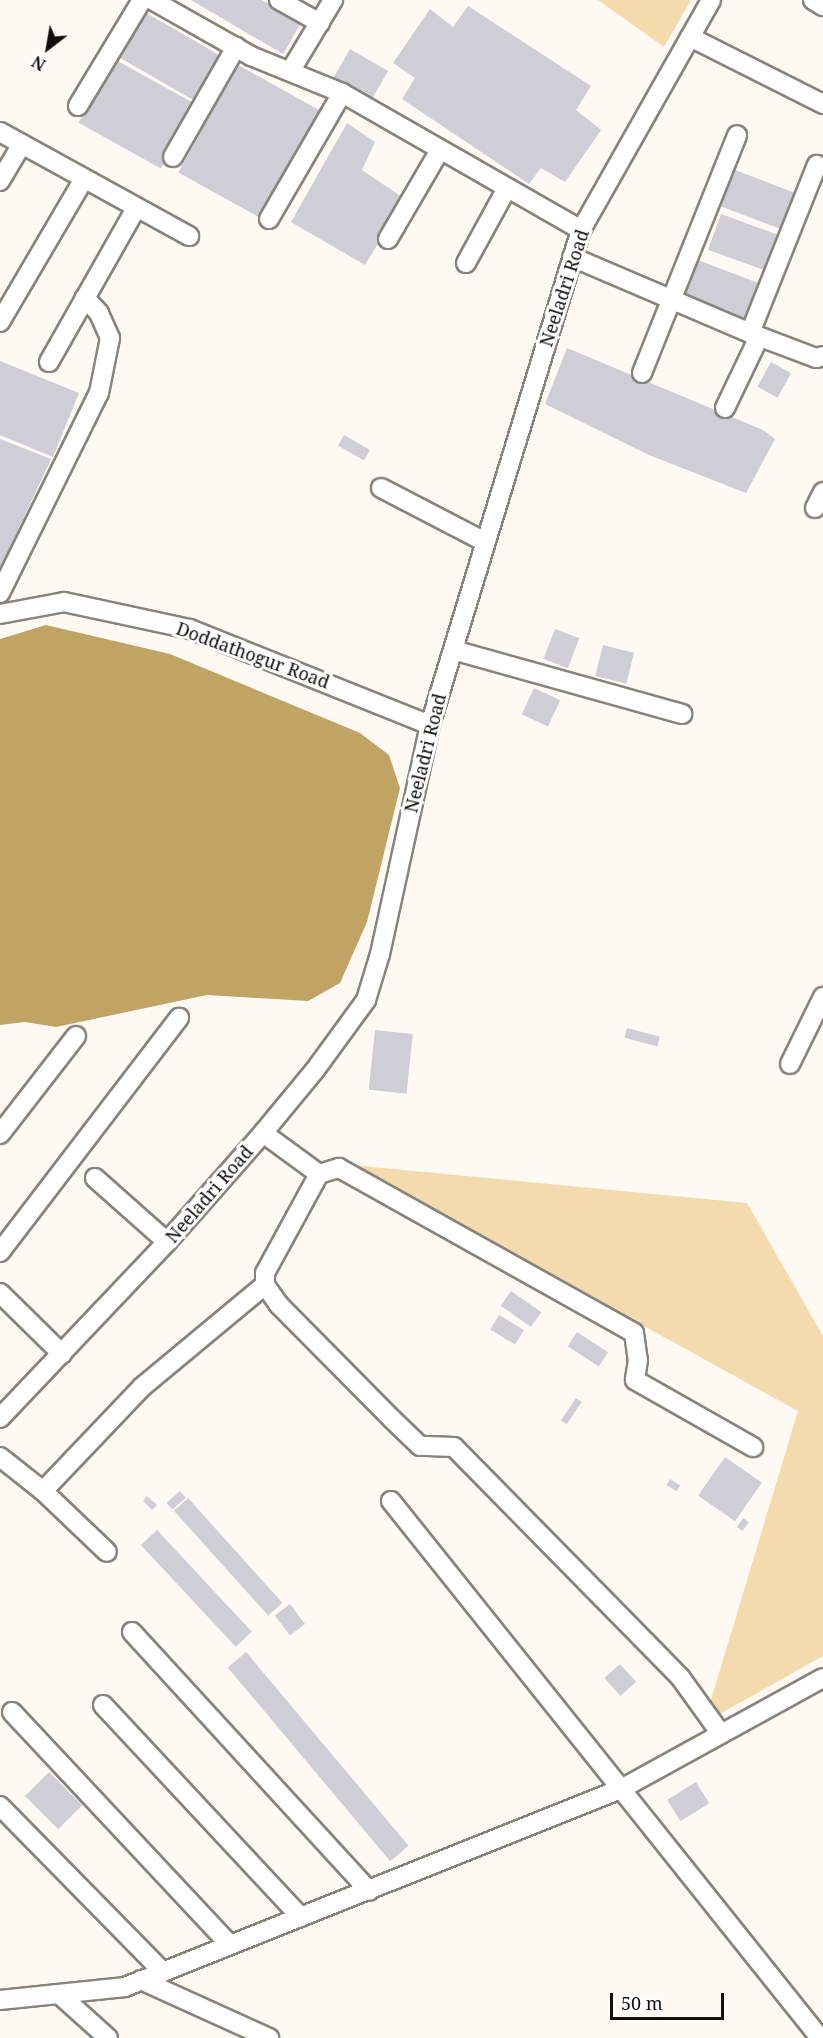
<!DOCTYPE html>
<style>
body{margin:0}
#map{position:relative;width:823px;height:2038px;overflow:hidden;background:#fefaf3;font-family:"Noto Serif",serif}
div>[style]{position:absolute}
.green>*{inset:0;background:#f3dbad}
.water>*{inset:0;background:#c1a364}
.building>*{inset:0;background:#cfcdd5;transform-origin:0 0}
.roads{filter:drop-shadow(2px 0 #87847d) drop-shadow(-2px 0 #87847d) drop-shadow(0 2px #87847d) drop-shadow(0 -2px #87847d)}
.minor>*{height:18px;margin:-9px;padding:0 9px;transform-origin:9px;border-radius:9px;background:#fff}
span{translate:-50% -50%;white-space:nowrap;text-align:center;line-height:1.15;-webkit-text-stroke:6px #fff;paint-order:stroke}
.street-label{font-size:18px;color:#100f0d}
.north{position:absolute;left:18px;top:18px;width:60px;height:60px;-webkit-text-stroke:4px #fff;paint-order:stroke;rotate:211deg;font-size:16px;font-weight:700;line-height:24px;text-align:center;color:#100f0d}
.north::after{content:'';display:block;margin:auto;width:21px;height:27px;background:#100f0d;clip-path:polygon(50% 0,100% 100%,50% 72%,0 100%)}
.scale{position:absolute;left:610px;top:1993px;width:114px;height:27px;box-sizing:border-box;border:3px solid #100f0d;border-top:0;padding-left:8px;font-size:18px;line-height:21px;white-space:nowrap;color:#100f0d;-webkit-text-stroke:4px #fff;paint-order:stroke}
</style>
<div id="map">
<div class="green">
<div style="clip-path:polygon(598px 0,691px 0,664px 47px)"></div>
<div style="clip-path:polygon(352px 1165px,747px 1203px,823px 1336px,823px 1656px,718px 1715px,710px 1703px,798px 1411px)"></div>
</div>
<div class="water">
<div style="clip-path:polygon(46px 625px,170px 654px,360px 733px,389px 755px,400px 788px,367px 922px,340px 983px,308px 1001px,207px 995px,56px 1027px,25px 1022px,0 1025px,0 639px)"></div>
</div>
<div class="building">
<div style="clip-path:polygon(191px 0,262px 0,301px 23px,283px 54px)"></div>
<div style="clip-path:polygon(468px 6px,591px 86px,576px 110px,601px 130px,565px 182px,541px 168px,529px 184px,402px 99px,415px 78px,393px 63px,430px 9px,453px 27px)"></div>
<div style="left:143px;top:11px;width:93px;height:52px;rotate:30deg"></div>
<div style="left:350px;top:49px;width:44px;height:34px;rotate:30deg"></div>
<div style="left:114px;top:59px;width:94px;height:73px;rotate:29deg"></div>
<div style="left:238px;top:65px;width:101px;height:123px;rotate:29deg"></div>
<div style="clip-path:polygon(347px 123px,375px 142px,362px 170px,405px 199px,365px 265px,291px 222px)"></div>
<div style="left:730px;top:168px;width:71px;height:39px;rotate:21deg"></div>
<div style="left:721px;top:214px;width:69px;height:38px;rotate:20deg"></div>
<div style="left:698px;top:260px;width:70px;height:39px;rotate:21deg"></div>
<div style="clip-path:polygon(567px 348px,763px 430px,775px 439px,746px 493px,649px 455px,545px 404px)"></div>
<div style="clip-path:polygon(0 361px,79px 393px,53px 457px,0 435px)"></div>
<div style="left:771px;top:362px;width:23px;height:28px;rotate:29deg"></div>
<div style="left:344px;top:435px;width:30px;height:12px;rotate:30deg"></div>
<div style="clip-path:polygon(0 439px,51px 459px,0 569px)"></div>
<div style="left:555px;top:629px;width:26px;height:32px;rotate:21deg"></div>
<div style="left:603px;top:645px;width:32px;height:32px;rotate:14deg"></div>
<div style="left:534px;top:688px;width:29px;height:29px;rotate:25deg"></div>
<div style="left:627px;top:1028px;width:34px;height:10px;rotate:15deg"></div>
<div style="left:375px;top:1030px;width:38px;height:60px;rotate:6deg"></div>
<div style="left:511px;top:1291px;width:37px;height:18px;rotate:35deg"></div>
<div style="left:499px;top:1315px;width:29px;height:17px;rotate:31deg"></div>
<div style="left:577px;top:1332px;width:37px;height:17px;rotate:33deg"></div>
<div style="left:576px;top:1398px;width:7px;height:27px;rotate:34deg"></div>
<div style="left:725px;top:1457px;width:45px;height:47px;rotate:35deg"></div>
<div style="left:670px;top:1479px;width:12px;height:7px;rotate:31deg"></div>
<div style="left:180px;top:1491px;width:9px;height:18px;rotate:49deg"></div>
<div style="clip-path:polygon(147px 1496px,157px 1505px,152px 1510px,143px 1501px)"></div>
<div style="left:188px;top:1498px;width:141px;height:19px;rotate:48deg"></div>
<div style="left:743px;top:1518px;width:7px;height:11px;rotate:34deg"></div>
<div style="left:157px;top:1530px;width:139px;height:22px;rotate:47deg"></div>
<div style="left:290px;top:1604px;width:25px;height:19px;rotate:53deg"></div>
<div style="left:246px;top:1652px;width:253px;height:24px;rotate:50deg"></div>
<div style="left:620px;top:1664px;width:24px;height:21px;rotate:48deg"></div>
<div style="left:49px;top:1772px;width:47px;height:34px;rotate:45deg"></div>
<div style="left:696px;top:1782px;width:25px;height:34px;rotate:58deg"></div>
</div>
<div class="roads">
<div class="minor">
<div style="left:152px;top:0;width:114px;rotate:29.5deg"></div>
<div style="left:251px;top:56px;width:98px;rotate:22.1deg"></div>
<div style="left:342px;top:93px;width:275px;rotate:29.8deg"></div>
<div style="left:279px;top:0;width:47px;rotate:29.3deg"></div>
<div style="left:813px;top:0;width:12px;rotate:31deg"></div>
<div style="left:690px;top:37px;width:149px;rotate:26.7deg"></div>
<div style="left:291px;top:70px;width:82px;rotate:-59deg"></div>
<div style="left:78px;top:106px;width:124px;rotate:-58.9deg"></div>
<div style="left:0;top:132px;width:216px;rotate:28.8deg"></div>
<div style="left:173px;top:157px;width:127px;rotate:-60.2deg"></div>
<div style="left:0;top:181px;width:43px;rotate:-59.3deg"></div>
<div style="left:269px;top:219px;width:146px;rotate:-59.9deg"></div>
<div style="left:388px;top:239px;width:103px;rotate:-59.7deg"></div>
<div style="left:572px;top:257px;width:194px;rotate:23.1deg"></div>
<div style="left:750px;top:333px;width:71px;rotate:20.7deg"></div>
<div style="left:816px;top:358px;width:7px;rotate:-16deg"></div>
<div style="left:466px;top:263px;width:83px;rotate:-61.3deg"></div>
<div style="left:0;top:322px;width:166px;rotate:-59.6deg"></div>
<div style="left:750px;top:333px;width:181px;rotate:-68.3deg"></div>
<div style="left:49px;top:362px;width:177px;rotate:-60.5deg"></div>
<div style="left:642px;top:373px;width:256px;rotate:-68.2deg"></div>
<div style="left:725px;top:408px;width:79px;rotate:-64.4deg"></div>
<div style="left:381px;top:488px;width:117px;rotate:27.4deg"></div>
<div style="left:815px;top:508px;width:18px;rotate:-63deg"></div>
<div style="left:0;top:593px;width:223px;rotate:-63.7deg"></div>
<div style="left:99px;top:393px;width:56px;rotate:-78.7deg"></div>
<div style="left:110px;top:338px;width:27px;rotate:-114deg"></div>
<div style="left:99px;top:313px;width:21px;rotate:-133deg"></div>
<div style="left:0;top:614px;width:65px;rotate:-10.6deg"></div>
<div style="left:64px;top:602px;width:129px;rotate:12.1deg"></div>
<div style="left:190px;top:629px;width:258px;rotate:21.8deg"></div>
<div style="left:453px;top:650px;width:238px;rotate:15.6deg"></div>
<div style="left:790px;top:1064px;width:75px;rotate:-63.8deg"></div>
<div style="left:263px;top:1133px;width:69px;rotate:36.2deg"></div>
<div style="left:0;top:1134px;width:124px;rotate:-52.2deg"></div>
<div style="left:95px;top:1178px;width:96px;rotate:41.6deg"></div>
<div style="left:0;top:1252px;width:295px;rotate:-52.6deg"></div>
<div style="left:0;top:1293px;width:87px;rotate:44.5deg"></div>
<div style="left:0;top:1418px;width:243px;rotate:-46.5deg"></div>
<div style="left:167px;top:1242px;width:145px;rotate:-48.6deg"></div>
<div style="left:263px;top:1133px;width:82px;rotate:-50.5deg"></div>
<div style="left:315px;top:1070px;width:87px;rotate:-53.9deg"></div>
<div style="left:366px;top:1000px;width:48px;rotate:-73.1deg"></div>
<div style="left:380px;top:954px;width:234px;rotate:-77.7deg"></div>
<div style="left:430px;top:725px;width:518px;rotate:-73.04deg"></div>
<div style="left:581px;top:230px;width:264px;rotate:-60.5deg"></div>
<div style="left:0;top:1457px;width:55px;rotate:38.3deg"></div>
<div style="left:43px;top:1491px;width:144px;rotate:-46.4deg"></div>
<div style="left:142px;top:1387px;width:160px;rotate:-39.7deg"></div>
<div style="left:43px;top:1491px;width:88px;rotate:43.6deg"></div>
<div style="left:391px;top:1501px;width:687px;rotate:51.38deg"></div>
<div style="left:132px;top:1632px;width:351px;rotate:47.5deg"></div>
<div style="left:103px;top:1705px;width:290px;rotate:47deg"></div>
<div style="left:12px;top:1712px;width:319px;rotate:46.9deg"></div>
<div style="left:721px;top:1734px;width:70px;rotate:-125.7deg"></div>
<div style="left:680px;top:1677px;width:322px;rotate:-134.5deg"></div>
<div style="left:454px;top:1447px;width:34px;rotate:-178deg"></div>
<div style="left:420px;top:1446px;width:39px;rotate:-136deg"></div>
<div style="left:392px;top:1419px;width:161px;rotate:-134.7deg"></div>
<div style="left:279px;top:1305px;width:24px;rotate:-125deg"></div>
<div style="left:265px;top:1285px;width:12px;rotate:-90deg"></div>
<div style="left:265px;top:1273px;width:113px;rotate:-61.4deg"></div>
<div style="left:319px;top:1174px;width:21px;rotate:-17deg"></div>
<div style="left:339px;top:1168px;width:338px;rotate:29.2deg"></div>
<div style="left:634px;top:1333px;width:27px;rotate:82deg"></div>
<div style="left:638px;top:1360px;width:20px;rotate:99deg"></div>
<div style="left:635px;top:1380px;width:136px;rotate:29.6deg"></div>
<div style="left:0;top:1806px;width:233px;rotate:45.5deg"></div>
<div style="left:141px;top:1980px;width:141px;rotate:24.4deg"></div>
<div style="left:59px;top:1994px;width:66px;rotate:41.9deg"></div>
<div style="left:0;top:2000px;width:126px;rotate:-5.9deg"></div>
<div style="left:125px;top:1987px;width:534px;rotate:-21.76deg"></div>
<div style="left:621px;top:1789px;width:230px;rotate:-28.8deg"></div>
</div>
</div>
<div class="street-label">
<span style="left:564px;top:288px;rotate:-72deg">Neeladri Road</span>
<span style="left:253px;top:655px;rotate:20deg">Doddathogur Road</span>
<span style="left:425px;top:753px;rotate:-76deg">Neeladri Road</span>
<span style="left:209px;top:1194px;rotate:-49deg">Neeladri Road</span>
</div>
<div class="north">N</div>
<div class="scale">50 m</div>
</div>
